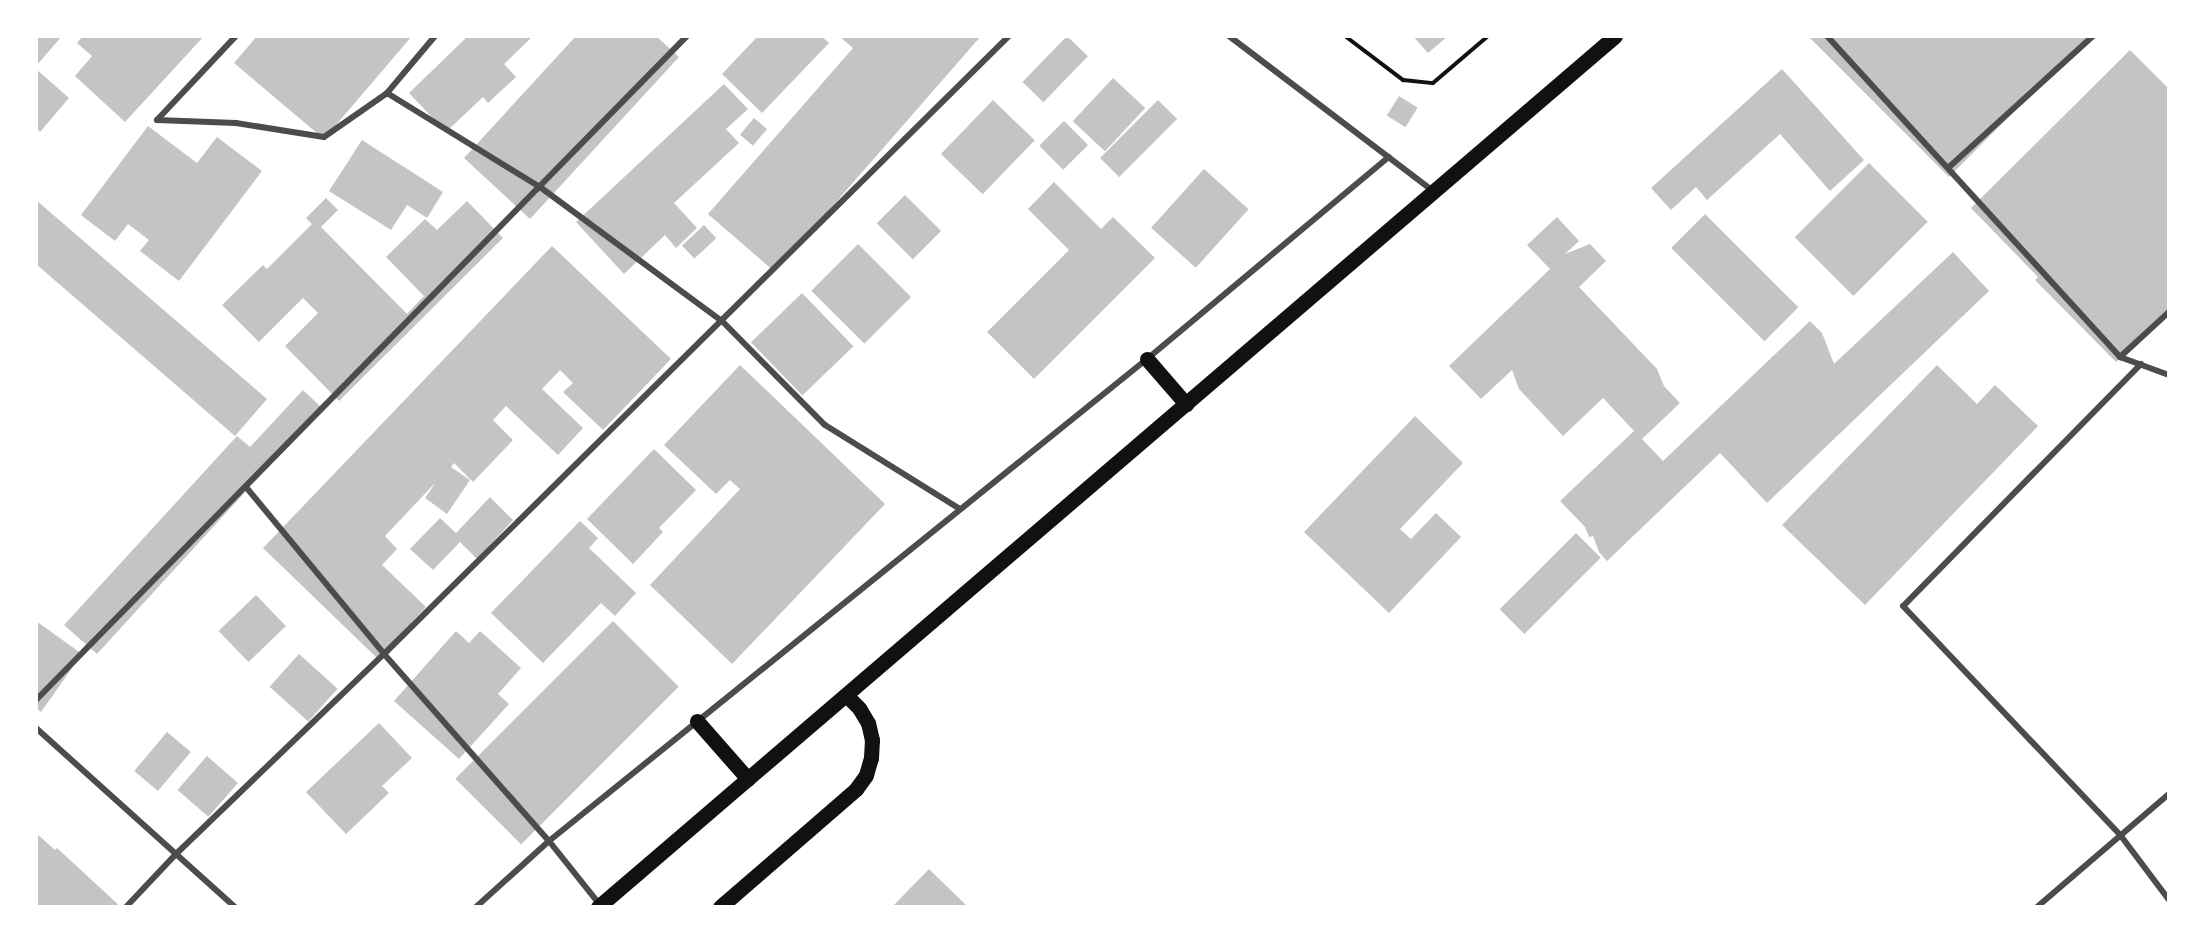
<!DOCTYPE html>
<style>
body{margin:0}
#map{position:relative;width:2205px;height:943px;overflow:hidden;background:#fff;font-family:Rubik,sans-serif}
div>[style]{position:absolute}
.building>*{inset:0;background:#c4c4c4;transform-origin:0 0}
.path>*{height:4px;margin:-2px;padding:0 2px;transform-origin:2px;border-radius:2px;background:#111}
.minor>*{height:6px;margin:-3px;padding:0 3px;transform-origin:3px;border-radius:3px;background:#4c4c4c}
.primary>*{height:15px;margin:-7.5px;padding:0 7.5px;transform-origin:7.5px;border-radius:7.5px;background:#111}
span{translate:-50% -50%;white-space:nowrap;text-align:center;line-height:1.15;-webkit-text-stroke:5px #fff;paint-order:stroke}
.frame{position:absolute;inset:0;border:38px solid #fff;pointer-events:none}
</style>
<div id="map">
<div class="building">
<div style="clip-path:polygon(36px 36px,62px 36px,36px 66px)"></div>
<div style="clip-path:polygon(83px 36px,204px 36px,125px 122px,75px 76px,92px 56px,77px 43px)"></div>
<div style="clip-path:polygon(257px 36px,412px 36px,324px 139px,234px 63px)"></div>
<div style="clip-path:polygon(468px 36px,533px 36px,504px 64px,516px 77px,488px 103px,483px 97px,446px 132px,409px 93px)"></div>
<div style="clip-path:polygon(576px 36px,656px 36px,679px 57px,530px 219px,464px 158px)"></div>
<div style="clip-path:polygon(758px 36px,821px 36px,829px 43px,762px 113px,722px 74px)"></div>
<div style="clip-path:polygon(839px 36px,981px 36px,775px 272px,708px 214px,853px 48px)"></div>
<div style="left:1067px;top:36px;width:29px;height:64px;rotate:44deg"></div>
<div style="clip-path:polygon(1413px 36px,1448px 36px,1428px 53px)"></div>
<div style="clip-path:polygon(1808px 36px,2089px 36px,1949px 177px)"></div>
<div style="clip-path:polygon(2130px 50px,2169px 89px,2169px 309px,2116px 362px,2035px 280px,2038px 277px,1971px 208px)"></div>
<div style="clip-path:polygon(36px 69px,69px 98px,40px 132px,36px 128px)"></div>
<div style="clip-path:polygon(1782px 69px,1864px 160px,1830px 191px,1780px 134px,1707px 200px,1696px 187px,1671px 210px,1651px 188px)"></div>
<div style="left:1113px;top:78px;width:44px;height:59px;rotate:43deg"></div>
<div style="clip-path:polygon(724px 84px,748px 109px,726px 129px,739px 143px,674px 203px,697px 228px,676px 248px,665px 235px,624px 274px,576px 222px)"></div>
<div style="left:1399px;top:96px;width:22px;height:23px;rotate:32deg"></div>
<div style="left:993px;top:100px;width:58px;height:75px;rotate:44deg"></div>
<div style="left:1158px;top:100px;width:27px;height:82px;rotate:45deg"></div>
<div style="left:754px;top:118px;width:17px;height:22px;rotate:40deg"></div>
<div style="left:1064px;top:121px;width:34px;height:35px;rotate:45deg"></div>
<div style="clip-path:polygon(148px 126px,197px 163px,217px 137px,262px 171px,179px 281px,140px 251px,149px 240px,128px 224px,115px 241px,81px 215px)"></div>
<div style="clip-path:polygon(362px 140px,443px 192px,427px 218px,407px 205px,391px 230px,329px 191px)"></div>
<div style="left:1869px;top:163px;width:83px;height:105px;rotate:45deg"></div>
<div style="left:1204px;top:169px;width:60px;height:79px;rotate:42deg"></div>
<div style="clip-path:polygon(1054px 182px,1101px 229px,1113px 217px,1155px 258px,1034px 379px,987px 332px,1069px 250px,1028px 209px)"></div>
<div style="left:905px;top:195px;width:51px;height:40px;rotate:45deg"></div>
<div style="clip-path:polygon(326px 198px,338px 210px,321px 227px,407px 314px,424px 296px,386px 257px,425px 219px,437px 230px,467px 201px,503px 238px,339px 401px,285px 346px,318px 313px,303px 298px,259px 342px,222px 305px,263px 265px,267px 269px,312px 224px,306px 218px)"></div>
<div style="clip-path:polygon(36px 200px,267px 399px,235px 436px,36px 264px)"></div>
<div style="left:1705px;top:214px;width:132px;height:48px;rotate:45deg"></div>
<div style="clip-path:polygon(1557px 217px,1579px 241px,1565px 254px,1590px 244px,1606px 261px,1579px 287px,1657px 369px,1664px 386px,1680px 403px,1642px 439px,1663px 461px,1810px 321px,1822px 333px,1834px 364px,1953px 252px,1989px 291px,1767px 503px,1720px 453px,1607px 561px,1599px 552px,1593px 536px,1589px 537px,1585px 527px,1560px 501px,1634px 431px,1603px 398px,1563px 436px,1519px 389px,1512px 370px,1481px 399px,1449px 366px,1550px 269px,1527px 245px)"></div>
<div style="left:704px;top:225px;width:18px;height:30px;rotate:47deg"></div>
<div style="left:858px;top:244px;width:75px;height:66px;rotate:45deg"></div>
<div style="clip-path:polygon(552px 246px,671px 359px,603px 430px,563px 392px,573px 383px,560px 370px,542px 389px,583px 428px,558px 455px,506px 406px,493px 420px,513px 440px,473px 482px,454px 463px,451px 467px,470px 480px,447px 514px,425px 498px,436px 482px,385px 536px,397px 549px,382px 565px,426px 607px,377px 658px,263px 548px)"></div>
<div style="left:802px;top:293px;width:74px;height:71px;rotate:46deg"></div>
<div style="clip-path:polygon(740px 365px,885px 504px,732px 664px,650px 585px,740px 489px,730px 480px,716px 494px,664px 445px)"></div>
<div style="clip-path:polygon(1937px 365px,1977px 404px,1995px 385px,2038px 426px,1865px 605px,1782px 525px)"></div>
<div style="clip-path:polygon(303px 390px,322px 408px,97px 654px,64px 625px,237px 436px,250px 447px)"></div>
<div style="clip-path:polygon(1415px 416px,1463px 463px,1400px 529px,1411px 539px,1436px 513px,1461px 537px,1389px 613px,1304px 532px)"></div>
<div style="clip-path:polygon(654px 449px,696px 490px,659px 528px,663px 532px,633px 564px,587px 519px)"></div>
<div style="clip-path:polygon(490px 497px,513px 520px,477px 559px,460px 542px,433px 570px,410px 549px,440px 518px,456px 533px)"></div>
<div style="clip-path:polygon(580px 521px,598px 538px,589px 548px,636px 593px,615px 616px,601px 603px,543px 663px,491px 613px)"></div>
<div style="left:1576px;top:533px;width:35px;height:108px;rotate:45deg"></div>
<div style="left:256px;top:595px;width:43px;height:52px;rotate:46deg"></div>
<div style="clip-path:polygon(36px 621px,82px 654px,41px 712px,36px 708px)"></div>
<div style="left:613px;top:621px;width:93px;height:223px;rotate:45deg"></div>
<div style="clip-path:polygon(456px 631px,469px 643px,480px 631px,521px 668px,498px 694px,509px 704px,459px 759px,394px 701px)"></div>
<div style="left:299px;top:654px;width:52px;height:44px;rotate:42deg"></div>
<div style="clip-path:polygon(379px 723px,412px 758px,382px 786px,389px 793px,346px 834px,306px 792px)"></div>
<div style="left:167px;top:732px;width:31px;height:51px;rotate:40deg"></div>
<div style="left:207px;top:756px;width:41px;height:45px;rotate:41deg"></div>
<div style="clip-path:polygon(36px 833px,55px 850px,57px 848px,121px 907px,36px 907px)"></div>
<div style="clip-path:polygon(929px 869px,968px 907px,892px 907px)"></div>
</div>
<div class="path">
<div style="left:1345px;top:36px;width:73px;rotate:37.2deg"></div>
<div style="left:1403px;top:80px;width:30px;rotate:6deg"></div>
<div style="left:1433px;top:83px;width:72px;rotate:-40.5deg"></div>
</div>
<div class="minor">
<div style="left:435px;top:36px;width:75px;rotate:130.1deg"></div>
<div style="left:387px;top:93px;width:180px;rotate:31.6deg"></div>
<div style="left:540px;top:187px;width:226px;rotate:36.4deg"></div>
<div style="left:722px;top:321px;width:146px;rotate:45.3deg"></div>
<div style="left:825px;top:425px;width:159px;rotate:31.9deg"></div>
<div style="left:1229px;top:36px;width:256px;rotate:37.2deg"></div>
<div style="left:1827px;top:36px;width:435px;rotate:47.6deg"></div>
<div style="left:2120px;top:357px;width:52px;rotate:20.2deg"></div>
<div style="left:157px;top:120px;width:79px;rotate:2.2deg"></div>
<div style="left:236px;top:123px;width:89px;rotate:9deg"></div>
<div style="left:324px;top:137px;width:77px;rotate:-34.9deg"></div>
<div style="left:157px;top:120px;width:115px;rotate:-46.8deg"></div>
<div style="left:1948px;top:168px;width:196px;rotate:-42.3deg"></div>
<div style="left:2120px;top:357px;width:67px;rotate:-42.6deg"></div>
<div style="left:2141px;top:364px;width:339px;rotate:134.5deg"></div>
<div style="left:1903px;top:606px;width:317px;rotate:46.5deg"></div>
<div style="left:2121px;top:836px;width:80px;rotate:53.1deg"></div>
<div style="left:246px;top:487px;width:217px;rotate:50.4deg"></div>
<div style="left:384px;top:654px;width:249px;rotate:48.6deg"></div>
<div style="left:549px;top:841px;width:82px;rotate:51.4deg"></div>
<div style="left:36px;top:700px;width:930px;rotate:-45.57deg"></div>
<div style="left:36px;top:728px;width:268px;rotate:42deg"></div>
<div style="left:126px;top:907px;width:73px;rotate:-46.7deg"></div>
<div style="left:176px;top:854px;width:289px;rotate:-43.9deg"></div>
<div style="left:384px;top:654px;width:879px;rotate:-44.68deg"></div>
<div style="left:476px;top:907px;width:98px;rotate:-42.1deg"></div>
<div style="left:549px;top:841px;width:768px;rotate:-38.87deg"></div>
<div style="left:1147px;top:359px;width:315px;rotate:-39.9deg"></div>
<div style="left:2037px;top:907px;width:174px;rotate:-40.6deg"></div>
</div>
<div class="primary">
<div style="left:1147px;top:359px;width:60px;rotate:49.1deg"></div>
<div style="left:697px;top:721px;width:77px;rotate:48.7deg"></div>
<div style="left:598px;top:907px;width:1339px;rotate:-40.58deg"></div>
<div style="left:720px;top:907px;width:180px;rotate:-40.9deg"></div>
<div style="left:856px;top:789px;width:17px;rotate:-54deg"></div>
<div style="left:866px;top:775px;width:18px;rotate:-74deg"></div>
<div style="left:871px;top:758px;width:18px;rotate:-87deg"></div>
<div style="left:872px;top:740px;width:17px;rotate:-103deg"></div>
<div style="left:868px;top:723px;width:17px;rotate:-121deg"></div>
<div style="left:859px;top:708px;width:17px;rotate:-135deg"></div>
</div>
<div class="frame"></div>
</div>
